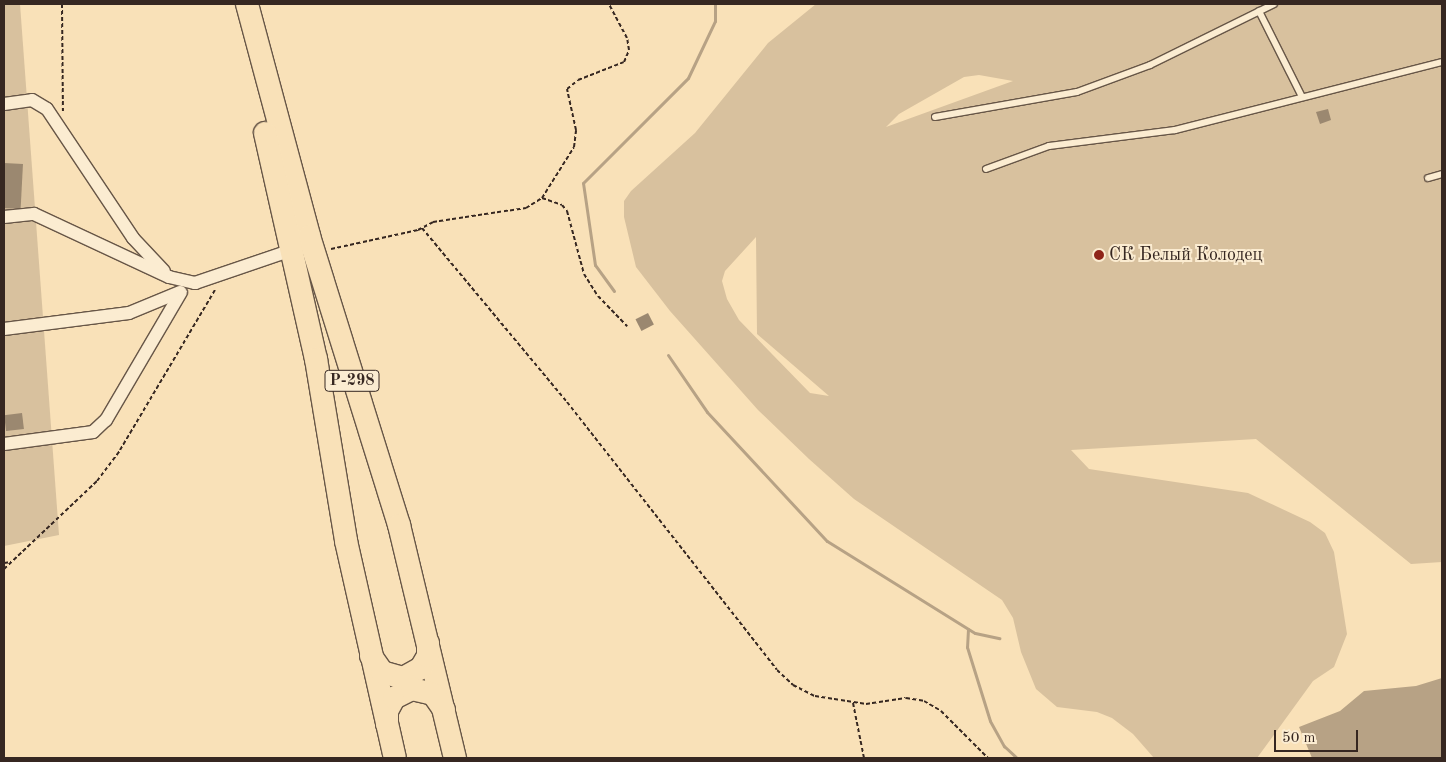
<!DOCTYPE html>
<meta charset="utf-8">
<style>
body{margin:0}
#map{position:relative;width:1446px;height:762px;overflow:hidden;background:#f9e1b8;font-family:"Old Standard TT",serif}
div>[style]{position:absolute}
.green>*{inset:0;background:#d8c19e}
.water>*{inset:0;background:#b7a285}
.stream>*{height:3px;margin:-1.5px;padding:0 1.5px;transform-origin:1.5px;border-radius:1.5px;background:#b7a285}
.building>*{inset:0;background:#9b8870;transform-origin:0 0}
.path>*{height:2px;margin-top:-1px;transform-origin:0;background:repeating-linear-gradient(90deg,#362721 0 4px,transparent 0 6.5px)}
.roads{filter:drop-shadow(1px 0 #675647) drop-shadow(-1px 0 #675647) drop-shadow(0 1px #675647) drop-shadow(0 -1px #675647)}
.lane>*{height:6px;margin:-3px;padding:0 3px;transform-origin:3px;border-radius:3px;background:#fbecd1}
.street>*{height:12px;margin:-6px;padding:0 6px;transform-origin:6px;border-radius:6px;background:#fbecd1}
.highway>*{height:22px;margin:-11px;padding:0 11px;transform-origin:11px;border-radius:11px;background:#f9e1b8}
.dots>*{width:14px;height:14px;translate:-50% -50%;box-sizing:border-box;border:2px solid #fbecd1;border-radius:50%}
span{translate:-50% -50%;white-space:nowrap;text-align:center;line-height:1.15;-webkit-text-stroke:4px #fbecd1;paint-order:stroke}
.shield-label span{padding:1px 4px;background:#fbecd1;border:1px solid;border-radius:4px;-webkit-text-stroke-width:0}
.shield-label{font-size:16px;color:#362721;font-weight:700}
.poi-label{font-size:18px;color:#362721}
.left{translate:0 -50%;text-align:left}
.frame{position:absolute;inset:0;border:5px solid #362721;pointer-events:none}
.scale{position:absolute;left:1274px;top:730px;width:84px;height:22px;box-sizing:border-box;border:2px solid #362721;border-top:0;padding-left:6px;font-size:15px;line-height:18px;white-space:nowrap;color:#362721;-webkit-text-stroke:4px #fbecd1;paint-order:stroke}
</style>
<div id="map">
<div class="green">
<div style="clip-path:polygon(4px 4px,20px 4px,59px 535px,4px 546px)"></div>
<div style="clip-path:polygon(evenodd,816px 4px,1442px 4px,1442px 562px,1411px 564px,1256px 439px,1071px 450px,1089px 469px,1248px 493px,1310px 522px,1325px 533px,1334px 552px,1347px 634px,1334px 667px,1313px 681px,1257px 758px,1154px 758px,1133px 734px,1112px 718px,1097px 712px,1057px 707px,1036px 689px,1021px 652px,1013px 618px,1002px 600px,854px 499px,809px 459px,758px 410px,670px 311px,636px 267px,624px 217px,624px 201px,631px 191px,695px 133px,768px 43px,816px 4px,979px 75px,1013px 81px,886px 127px,899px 114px,964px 77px,979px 75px,816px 4px,756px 237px,757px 334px,829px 396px,810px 393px,739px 320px,727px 299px,722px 281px,725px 271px,756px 237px)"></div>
</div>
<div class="water">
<div style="clip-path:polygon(1442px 678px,1442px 758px,1312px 758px,1299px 727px,1340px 711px,1364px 691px,1416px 686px)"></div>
</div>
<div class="stream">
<div style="left:614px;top:291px;width:32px;rotate:-126deg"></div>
<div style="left:595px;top:265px;width:83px;rotate:-98.3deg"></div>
<div style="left:583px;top:183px;width:148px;rotate:-45deg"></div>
<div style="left:688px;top:78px;width:63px;rotate:-64.7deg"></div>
<div style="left:715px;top:21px;width:17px;rotate:-90deg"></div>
<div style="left:668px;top:355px;width:69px;rotate:55.6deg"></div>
<div style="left:707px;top:412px;width:176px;rotate:47.1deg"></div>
<div style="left:827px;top:541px;width:174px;rotate:31.9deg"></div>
<div style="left:975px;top:633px;width:25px;rotate:12deg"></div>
<div style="left:968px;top:629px;width:18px;rotate:93deg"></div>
<div style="left:967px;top:647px;width:77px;rotate:72.7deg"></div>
<div style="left:990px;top:721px;width:29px;rotate:61deg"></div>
<div style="left:1004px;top:746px;width:18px;rotate:43deg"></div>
</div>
<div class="building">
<div style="clip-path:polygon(1328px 109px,1331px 120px,1320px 124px,1316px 112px)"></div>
<div style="left:4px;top:163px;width:19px;height:45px;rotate:3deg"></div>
<div style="left:648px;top:313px;width:13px;height:14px;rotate:63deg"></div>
<div style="left:22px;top:413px;width:16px;height:18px;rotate:83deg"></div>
</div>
<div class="path">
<div style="left:62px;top:4px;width:107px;rotate:89.5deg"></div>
<div style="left:542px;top:198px;width:21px;rotate:19deg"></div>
<div style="left:562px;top:205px;width:8px;rotate:50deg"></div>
<div style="left:567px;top:211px;width:65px;rotate:74.9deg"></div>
<div style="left:584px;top:274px;width:26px;rotate:58deg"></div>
<div style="left:598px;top:296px;width:42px;rotate:46deg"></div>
<div style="left:422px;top:228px;width:226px;rotate:50.2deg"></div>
<div style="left:567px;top:402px;width:340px;rotate:51.9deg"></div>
<div style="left:777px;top:670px;width:22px;rotate:43deg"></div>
<div style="left:793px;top:685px;width:25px;rotate:27deg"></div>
<div style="left:815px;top:696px;width:52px;rotate:8.9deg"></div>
<div style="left:866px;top:704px;width:40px;rotate:-8.5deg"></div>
<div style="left:906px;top:698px;width:18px;rotate:9deg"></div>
<div style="left:924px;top:701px;width:20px;rotate:30deg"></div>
<div style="left:941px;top:711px;width:66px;rotate:45deg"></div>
<div style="left:331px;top:249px;width:89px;rotate:-12.3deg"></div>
<div style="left:418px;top:230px;width:17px;rotate:-28deg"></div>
<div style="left:433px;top:222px;width:94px;rotate:-8.6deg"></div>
<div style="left:526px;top:208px;width:19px;rotate:-32deg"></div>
<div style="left:542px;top:198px;width:60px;rotate:-57.9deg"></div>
<div style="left:574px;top:147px;width:17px;rotate:-83deg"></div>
<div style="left:576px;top:130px;width:42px;rotate:-102.4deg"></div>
<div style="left:567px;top:89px;width:14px;rotate:-39deg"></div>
<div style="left:578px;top:80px;width:49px;rotate:-21.4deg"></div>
<div style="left:624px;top:62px;width:13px;rotate:-67deg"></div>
<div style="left:629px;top:50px;width:12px;rotate:-99deg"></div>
<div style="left:627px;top:38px;width:38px;rotate:-118deg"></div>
<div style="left:4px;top:563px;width:7px;rotate:-8deg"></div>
<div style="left:4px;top:569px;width:128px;rotate:-43.4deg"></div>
<div style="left:97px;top:481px;width:39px;rotate:-53deg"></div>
<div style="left:120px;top:450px;width:186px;rotate:-59.3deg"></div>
<div style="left:853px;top:703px;width:56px;rotate:78.7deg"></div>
</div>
<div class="roads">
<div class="lane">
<div style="left:1259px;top:11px;width:96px;rotate:63.4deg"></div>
<div style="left:935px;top:117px;width:144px;rotate:-10deg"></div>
<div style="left:1077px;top:92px;width:78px;rotate:-20.3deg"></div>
<div style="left:1150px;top:65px;width:138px;rotate:-26.2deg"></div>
<div style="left:986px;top:169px;width:67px;rotate:-20.1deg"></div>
<div style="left:1049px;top:146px;width:127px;rotate:-7.2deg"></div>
<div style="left:1175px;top:130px;width:276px;rotate:-14.3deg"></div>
<div style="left:1428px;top:178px;width:15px;rotate:-16deg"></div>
</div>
<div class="street">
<div style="left:4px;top:104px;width:28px;rotate:-8deg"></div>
<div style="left:32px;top:100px;width:17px;rotate:31deg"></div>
<div style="left:47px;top:109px;width:155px;rotate:56.3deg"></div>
<div style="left:133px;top:238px;width:45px;rotate:46.8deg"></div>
<div style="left:4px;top:217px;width:30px;rotate:-6deg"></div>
<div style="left:34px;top:214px;width:149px;rotate:25deg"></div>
<div style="left:169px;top:277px;width:27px;rotate:13deg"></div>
<div style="left:195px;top:283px;width:102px;rotate:-18.8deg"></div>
<div style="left:4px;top:329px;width:126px;rotate:-7.3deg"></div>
<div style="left:129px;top:313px;width:55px;rotate:-22.4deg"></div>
<div style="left:4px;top:444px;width:90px;rotate:-7.7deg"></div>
<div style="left:93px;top:432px;width:18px;rotate:-43deg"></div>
<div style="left:106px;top:420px;width:148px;rotate:-59.6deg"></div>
</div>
<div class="highway">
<div style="left:247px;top:4px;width:240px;rotate:75deg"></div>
<div style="left:309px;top:236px;width:303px;rotate:72.7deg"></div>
<div style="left:399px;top:525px;width:240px;rotate:76.5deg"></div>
<div style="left:265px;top:133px;width:232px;rotate:77.3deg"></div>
<div style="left:316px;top:359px;width:184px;rotate:80.6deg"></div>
<div style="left:346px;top:541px;width:222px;rotate:77.3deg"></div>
<div style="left:371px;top:656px;width:19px;rotate:55deg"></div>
<div style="left:382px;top:672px;width:22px;rotate:16deg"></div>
<div style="left:403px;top:678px;width:21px;rotate:-29deg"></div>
<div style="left:421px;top:668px;width:14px;rotate:-60deg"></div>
<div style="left:428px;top:656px;width:13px;rotate:-90deg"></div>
<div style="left:387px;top:724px;width:13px;rotate:-90deg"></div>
<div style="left:387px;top:711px;width:15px;rotate:-62deg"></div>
<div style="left:394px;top:698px;width:20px;rotate:-27deg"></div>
<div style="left:412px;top:689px;width:22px;rotate:13deg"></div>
<div style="left:433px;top:694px;width:19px;rotate:55deg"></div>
</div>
</div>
<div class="dots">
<div style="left:1099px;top:255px;background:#8f2418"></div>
</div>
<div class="shield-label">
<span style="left:352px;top:381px">Р-298</span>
</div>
<div class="poi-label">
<span class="left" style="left:1109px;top:255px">СК Белый Колодец</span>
</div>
<div class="frame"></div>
<div class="scale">50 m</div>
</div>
